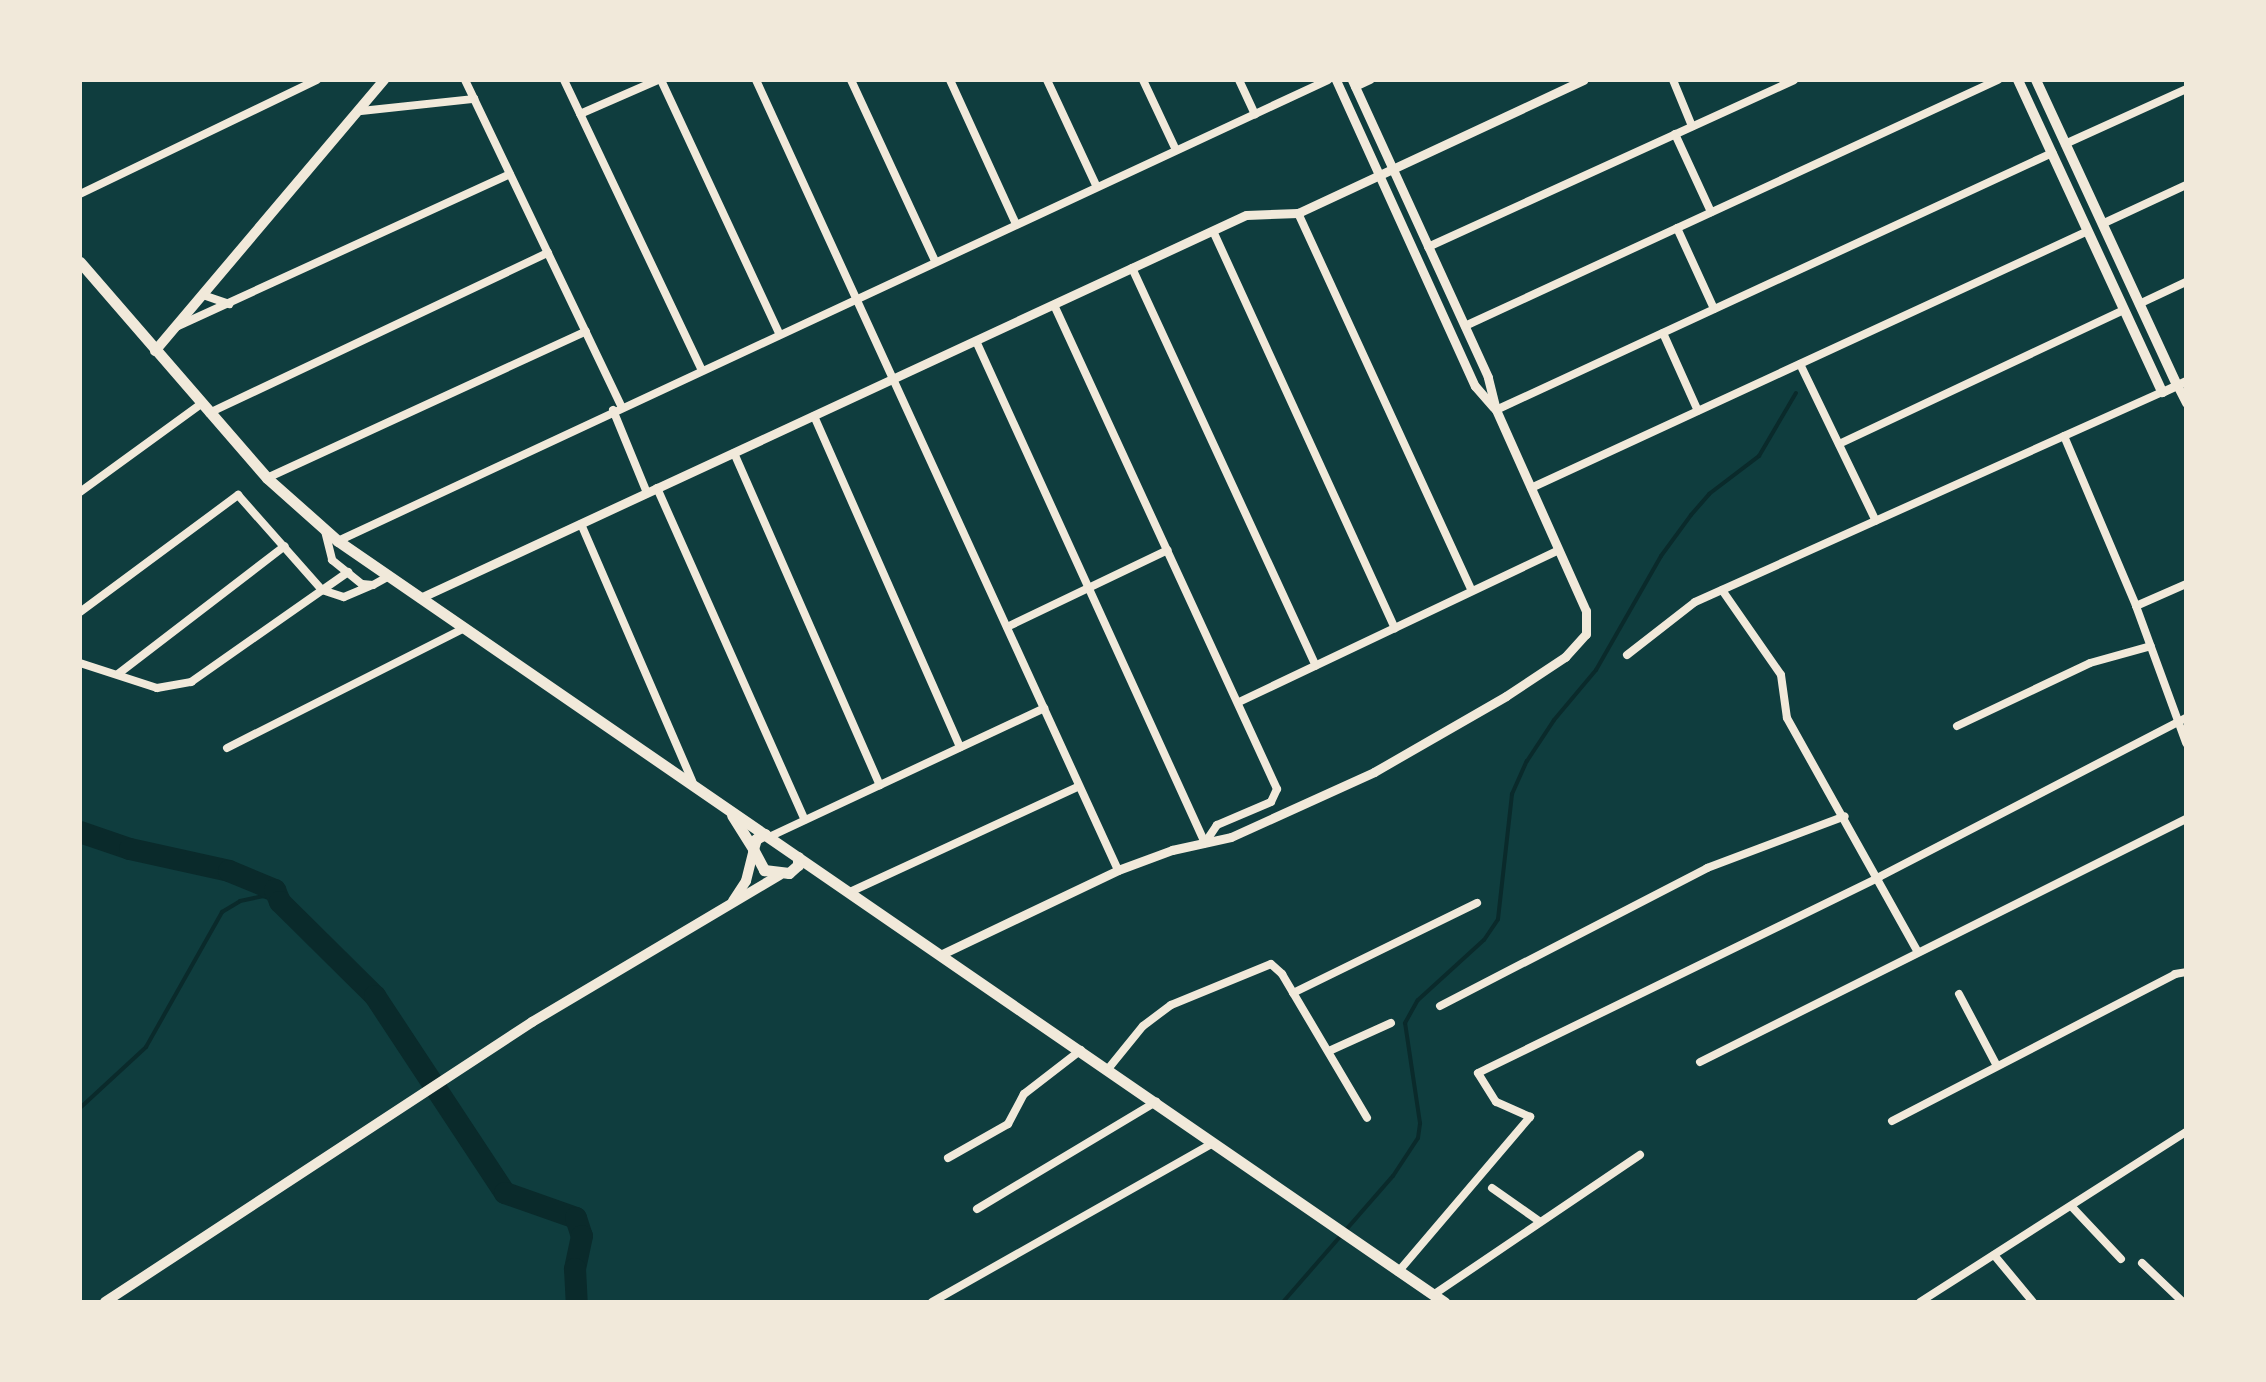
<!DOCTYPE html>
<style>
body{margin:0}
#map{position:relative;width:2266px;height:1382px;overflow:hidden;background:#0f3d3e;font-family:"Archivo Narrow",sans-serif}
div>[style]{position:absolute}
.stream>*{height:4px;margin:-2px;padding:0 2px;transform-origin:2px;border-radius:2px;background:#0a2a2b}
.river>*{height:22px;margin:-11px;padding:0 11px;transform-origin:11px;border-radius:11px;background:#0a2a2b}
.minor>*{height:8px;margin:-4px;padding:0 4px;transform-origin:4px;border-radius:4px;background:#f1e9da}
.tertiary>*{height:9px;margin:-4.5px;padding:0 4.5px;transform-origin:4.5px;border-radius:4.5px;background:#f1e9da}
.secondary>*{height:10px;margin:-5px;padding:0 5px;transform-origin:5px;border-radius:5px;background:#f1e9da}
.primary>*{height:11px;margin:-5.5px;padding:0 5.5px;transform-origin:5.5px;border-radius:5.5px;background:#f1e9da}
span{translate:-50% -50%;white-space:nowrap;text-align:center;line-height:1.15;-webkit-text-stroke:9px #f1e9da;paint-order:stroke}
.frame{position:absolute;inset:0;border:82px solid #f1e9da;pointer-events:none}
</style>
<div id="map">
<div class="stream">
<div style="left:80px;top:1108px;width:90px;rotate:-42.7deg"></div>
<div style="left:146px;top:1047px;width:155px;rotate:-60.6deg"></div>
<div style="left:222px;top:912px;width:21px;rotate:-31deg"></div>
<div style="left:240px;top:901px;width:24px;rotate:-12deg"></div>
<div style="left:263px;top:896px;width:18px;rotate:19deg"></div>
<div style="left:1283px;top:1302px;width:167px;rotate:-48.9deg"></div>
<div style="left:1393px;top:1176px;width:45px;rotate:-56.7deg"></div>
<div style="left:1418px;top:1138px;width:15px;rotate:-82deg"></div>
<div style="left:1420px;top:1123px;width:101px;rotate:-98.5deg"></div>
<div style="left:1405px;top:1023px;width:26px;rotate:-61deg"></div>
<div style="left:1418px;top:1000px;width:89px;rotate:-42.3deg"></div>
<div style="left:1484px;top:940px;width:25px;rotate:-56deg"></div>
<div style="left:1498px;top:919px;width:126px;rotate:-83.6deg"></div>
<div style="left:1512px;top:794px;width:36px;rotate:-66deg"></div>
<div style="left:1527px;top:761px;width:49px;rotate:-56.6deg"></div>
<div style="left:1554px;top:720px;width:65px;rotate:-50deg"></div>
<div style="left:1596px;top:670px;width:131px;rotate:-60.3deg"></div>
<div style="left:1661px;top:556px;width:51px;rotate:-53.8deg"></div>
<div style="left:1691px;top:515px;width:28px;rotate:-49deg"></div>
<div style="left:1709px;top:494px;width:63px;rotate:-37.2deg"></div>
<div style="left:1759px;top:456px;width:73px;rotate:-59.6deg"></div>
</div>
<div class="river">
<div style="left:80px;top:832px;width:53px;rotate:18.8deg"></div>
<div style="left:130px;top:849px;width:101px;rotate:12.5deg"></div>
<div style="left:229px;top:871px;width:50px;rotate:22.4deg"></div>
<div style="left:275px;top:890px;width:13px;rotate:67deg"></div>
<div style="left:280px;top:902px;width:134px;rotate:44.7deg"></div>
<div style="left:375px;top:996px;width:236px;rotate:56.6deg"></div>
<div style="left:505px;top:1193px;width:75px;rotate:19.4deg"></div>
<div style="left:576px;top:1218px;width:19px;rotate:72deg"></div>
<div style="left:582px;top:1236px;width:34px;rotate:102deg"></div>
<div style="left:575px;top:1269px;width:33px;rotate:87deg"></div>
</div>
<div class="minor">
<div style="left:465px;top:80px;width:361px;rotate:64.4deg"></div>
<div style="left:564px;top:80px;width:320px;rotate:64.6deg"></div>
<div style="left:661px;top:80px;width:279px;rotate:65deg"></div>
<div style="left:756px;top:80px;width:869px;rotate:65.38deg"></div>
<div style="left:851px;top:80px;width:200px;rotate:65.1deg"></div>
<div style="left:950px;top:80px;width:158px;rotate:65.4deg"></div>
<div style="left:1047px;top:80px;width:118px;rotate:65deg"></div>
<div style="left:1143px;top:80px;width:77px;rotate:64.8deg"></div>
<div style="left:1239px;top:80px;width:38px;rotate:65deg"></div>
<div style="left:1673px;top:80px;width:50px;rotate:67.6deg"></div>
<div style="left:1355px;top:87px;width:17px;rotate:-25deg"></div>
<div style="left:361px;top:111px;width:114px;rotate:-6.1deg"></div>
<div style="left:580px;top:114px;width:85px;rotate:-23.6deg"></div>
<div style="left:1675px;top:134px;width:86px;rotate:65.2deg"></div>
<div style="left:2065px;top:144px;width:133px;rotate:-24.4deg"></div>
<div style="left:80px;top:194px;width:263px;rotate:-25.7deg"></div>
<div style="left:1298px;top:213px;width:416px;rotate:65.3deg"></div>
<div style="left:2102px;top:224px;width:93px;rotate:-24.9deg"></div>
<div style="left:1677px;top:228px;width:89px;rotate:65.4deg"></div>
<div style="left:1213px;top:231px;width:437px;rotate:65.4deg"></div>
<div style="left:1428px;top:247px;width:402px;rotate:-24.5deg"></div>
<div style="left:1132px;top:268px;width:438px;rotate:65.2deg"></div>
<div style="left:203px;top:295px;width:28px;rotate:19deg"></div>
<div style="left:2139px;top:304px;width:52px;rotate:-25.1deg"></div>
<div style="left:1054px;top:305px;width:533px;rotate:65.26deg"></div>
<div style="left:1277px;top:789px;width:14px;rotate:115deg"></div>
<div style="left:1271px;top:802px;width:59px;rotate:156.9deg"></div>
<div style="left:1217px;top:825px;width:22px;rotate:124deg"></div>
<div style="left:178px;top:326px;width:365px;rotate:-24.6deg"></div>
<div style="left:1465px;top:326px;width:587px;rotate:-24.78deg"></div>
<div style="left:1663px;top:333px;width:85px;rotate:65.8deg"></div>
<div style="left:976px;top:341px;width:552px;rotate:65.48deg"></div>
<div style="left:1800px;top:364px;width:174px;rotate:64.2deg"></div>
<div style="left:613px;top:410px;width:90px;rotate:67.7deg"></div>
<div style="left:1496px;top:410px;width:613px;rotate:-24.81deg"></div>
<div style="left:209px;top:413px;width:375px;rotate:-25.3deg"></div>
<div style="left:814px;top:416px;width:362px;rotate:66.2deg"></div>
<div style="left:2064px;top:436px;width:185px;rotate:67deg"></div>
<div style="left:2136px;top:606px;width:146px;rotate:69.9deg"></div>
<div style="left:1839px;top:444px;width:315px;rotate:-25.2deg"></div>
<div style="left:734px;top:453px;width:363px;rotate:66.3deg"></div>
<div style="left:267px;top:478px;width:351px;rotate:-24.7deg"></div>
<div style="left:657px;top:488px;width:363px;rotate:66deg"></div>
<div style="left:1531px;top:488px;width:613px;rotate:-24.77deg"></div>
<div style="left:80px;top:492px;width:150px;rotate:-36deg"></div>
<div style="left:581px;top:524px;width:280px;rotate:66.6deg"></div>
<div style="left:325px;top:531px;width:30px;rotate:76deg"></div>
<div style="left:332px;top:560px;width:38px;rotate:39deg"></div>
<div style="left:362px;top:584px;width:11px;rotate:5deg"></div>
<div style="left:373px;top:585px;width:18px;rotate:-29deg"></div>
<div style="left:338px;top:541px;width:1092px;rotate:-24.97deg"></div>
<div style="left:1722px;top:590px;width:103px;rotate:55.2deg"></div>
<div style="left:1781px;top:675px;width:43px;rotate:82.1deg"></div>
<div style="left:1787px;top:718px;width:267px;rotate:60.8deg"></div>
<div style="left:2136px;top:606px;width:55px;rotate:-23.7deg"></div>
<div style="left:80px;top:612px;width:197px;rotate:-36.5deg"></div>
<div style="left:238px;top:495px;width:127px;rotate:48.5deg"></div>
<div style="left:322px;top:590px;width:23px;rotate:18deg"></div>
<div style="left:344px;top:597px;width:28px;rotate:-23deg"></div>
<div style="left:1007px;top:627px;width:178px;rotate:-25.6deg"></div>
<div style="left:1627px;top:655px;width:86px;rotate:-37.9deg"></div>
<div style="left:1695px;top:602px;width:512px;rotate:-24.21deg"></div>
<div style="left:80px;top:663px;width:81px;rotate:18deg"></div>
<div style="left:157px;top:688px;width:35px;rotate:-10deg"></div>
<div style="left:191px;top:682px;width:192px;rotate:-35deg"></div>
<div style="left:118px;top:674px;width:210px;rotate:-37.5deg"></div>
<div style="left:1239px;top:702px;width:354px;rotate:-25.4deg"></div>
<div style="left:1957px;top:726px;width:147px;rotate:-25.3deg"></div>
<div style="left:2090px;top:663px;width:63px;rotate:-15.6deg"></div>
<div style="left:227px;top:748px;width:264px;rotate:-26.8deg"></div>
<div style="left:769px;top:837px;width:304px;rotate:-25.1deg"></div>
<div style="left:850px;top:892px;width:252px;rotate:-24.8deg"></div>
<div style="left:1293px;top:993px;width:205px;rotate:-26.1deg"></div>
<div style="left:1959px;top:994px;width:81px;rotate:62.2deg"></div>
<div style="left:1440px;top:1006px;width:301px;rotate:-27.3deg"></div>
<div style="left:1707px;top:868px;width:147px;rotate:-20.6deg"></div>
<div style="left:1329px;top:1051px;width:68px;rotate:-24.3deg"></div>
<div style="left:1700px;top:1062px;width:543px;rotate:-26.57deg"></div>
<div style="left:1108px;top:1069px;width:55px;rotate:-50.9deg"></div>
<div style="left:1143px;top:1026px;width:35px;rotate:-37deg"></div>
<div style="left:1171px;top:1005px;width:108px;rotate:-22.3deg"></div>
<div style="left:1271px;top:964px;width:15px;rotate:42deg"></div>
<div style="left:1282px;top:974px;width:167px;rotate:59.4deg"></div>
<div style="left:1892px;top:1121px;width:319px;rotate:-27.4deg"></div>
<div style="left:2175px;top:974px;width:11px;rotate:-10deg"></div>
<div style="left:948px;top:1158px;width:69px;rotate:-29.5deg"></div>
<div style="left:1008px;top:1124px;width:34px;rotate:-62deg"></div>
<div style="left:1024px;top:1094px;width:72px;rotate:-37.7deg"></div>
<div style="left:1492px;top:1188px;width:57px;rotate:35.1deg"></div>
<div style="left:2073px;top:1208px;width:70px;rotate:46.7deg"></div>
<div style="left:977px;top:1209px;width:209px;rotate:-30.9deg"></div>
<div style="left:1994px;top:1255px;width:61px;rotate:50.3deg"></div>
<div style="left:2142px;top:1263px;width:57px;rotate:43.6deg"></div>
<div style="left:1398px;top:1272px;width:204px;rotate:-49.6deg"></div>
<div style="left:1530px;top:1117px;width:37px;rotate:-156deg"></div>
<div style="left:1496px;top:1102px;width:34px;rotate:-122deg"></div>
<div style="left:1478px;top:1073px;width:446px;rotate:-26deg"></div>
<div style="left:1879px;top:877px;width:346px;rotate:-27.4deg"></div>
<div style="left:1433px;top:1295px;width:250px;rotate:-34.1deg"></div>
<div style="left:932px;top:1302px;width:323px;rotate:-29.5deg"></div>
<div style="left:1920px;top:1302px;width:316px;rotate:-32.6deg"></div>
</div>
<div class="tertiary">
<div style="left:1336px;top:80px;width:336px;rotate:65.6deg"></div>
<div style="left:1475px;top:386px;width:29px;rotate:49deg"></div>
<div style="left:2177px;top:385px;width:20px;rotate:63deg"></div>
<div style="left:2162px;top:392px;width:26px;rotate:-25deg"></div>
<div style="left:420px;top:598px;width:910px;rotate:-24.88deg"></div>
<div style="left:1246px;top:215px;width:52px;rotate:-2.2deg"></div>
<div style="left:1298px;top:213px;width:315px;rotate:-25deg"></div>
<div style="left:940px;top:955px;width:197px;rotate:-25.5deg"></div>
<div style="left:1118px;top:870px;width:58px;rotate:-20.3deg"></div>
<div style="left:1172px;top:850px;width:60px;rotate:-12.4deg"></div>
<div style="left:1231px;top:837px;width:157px;rotate:-24.4deg"></div>
<div style="left:1374px;top:772px;width:152px;rotate:-29.9deg"></div>
<div style="left:1506px;top:696px;width:71px;rotate:-33.5deg"></div>
<div style="left:1565px;top:657px;width:31px;rotate:-48deg"></div>
<div style="left:1586px;top:634px;width:23px;rotate:-90deg"></div>
<div style="left:1586px;top:611px;width:220px;rotate:-114.1deg"></div>
<div style="left:1496px;top:410px;width:34px;rotate:-104deg"></div>
<div style="left:1488px;top:377px;width:327px;rotate:-114.6deg"></div>
</div>
<div class="secondary">
<div style="left:2018px;top:80px;width:344px;rotate:65.2deg"></div>
<div style="left:2036px;top:80px;width:336px;rotate:65.2deg"></div>
<div style="left:155px;top:351px;width:355px;rotate:-49.8deg"></div>
<div style="left:733px;top:901px;width:24px;rotate:-57deg"></div>
<div style="left:746px;top:881px;width:29px;rotate:-76deg"></div>
<div style="left:105px;top:1302px;width:511px;rotate:-33.25deg"></div>
<div style="left:532px;top:1022px;width:288px;rotate:-30.7deg"></div>
</div>
<div class="primary">
<div style="left:80px;top:262px;width:286px;rotate:49.1deg"></div>
<div style="left:267px;top:478px;width:95px;rotate:41.6deg"></div>
<div style="left:338px;top:541px;width:1343px;rotate:34.53deg"></div>
<div style="left:732px;top:815px;width:40px;rotate:58deg"></div>
<div style="left:765px;top:834px;width:10px;rotate:151deg"></div>
<div style="left:756px;top:839px;width:10px;rotate:107deg"></div>
<div style="left:753px;top:849px;width:24px;rotate:62deg"></div>
<div style="left:764px;top:870px;width:25px;rotate:7deg"></div>
<div style="left:789px;top:873px;width:12px;rotate:-42deg"></div>
<div style="left:798px;top:865px;width:8px;rotate:-90deg"></div>
</div>
<div class="frame"></div>
</div>
